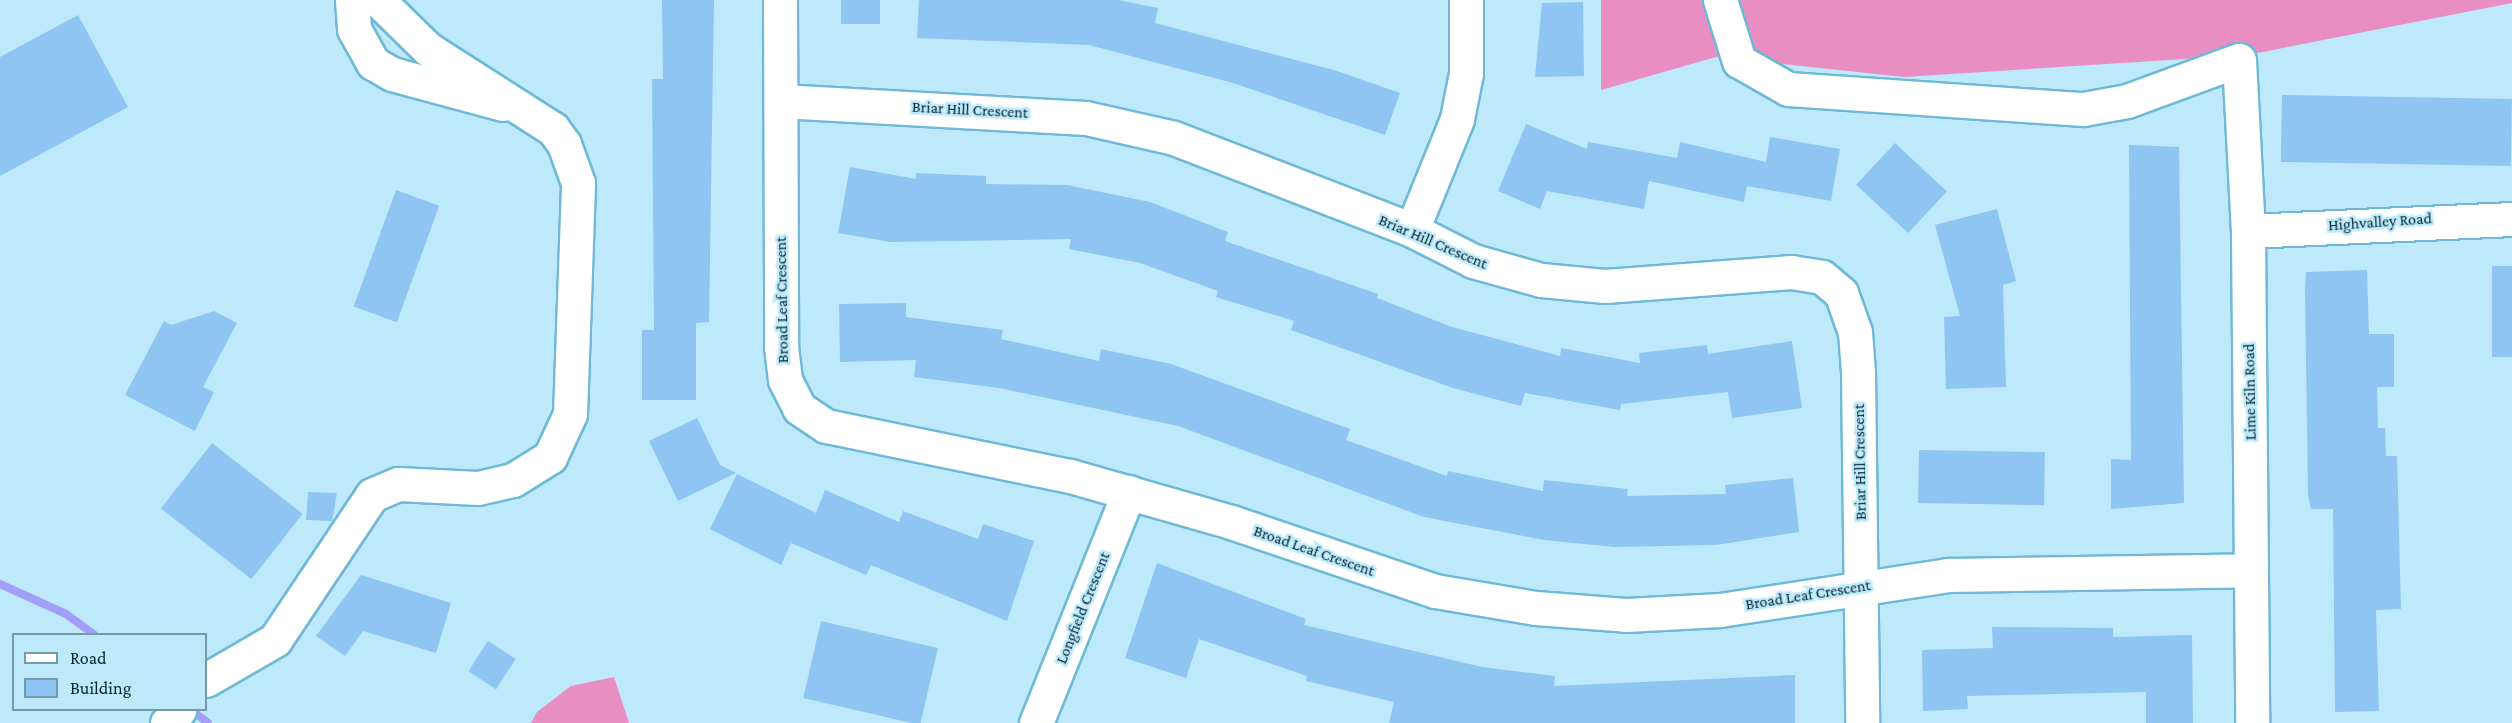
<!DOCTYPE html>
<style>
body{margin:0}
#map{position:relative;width:2512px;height:723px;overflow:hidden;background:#bde9fb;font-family:"Crimson Pro",serif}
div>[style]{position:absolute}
.forest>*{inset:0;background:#e98ec3}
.stream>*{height:8px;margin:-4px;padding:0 4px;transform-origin:4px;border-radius:4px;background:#a39ff9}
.building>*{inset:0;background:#8fc5f3;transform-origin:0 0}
.roads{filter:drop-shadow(2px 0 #6db9d6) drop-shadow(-2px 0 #6db9d6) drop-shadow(0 2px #6db9d6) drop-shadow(0 -2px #6db9d6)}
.minor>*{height:33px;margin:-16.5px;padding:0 16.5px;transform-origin:16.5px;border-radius:16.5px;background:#fff}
span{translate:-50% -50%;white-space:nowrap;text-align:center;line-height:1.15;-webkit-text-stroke:5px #bde9fb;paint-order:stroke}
.street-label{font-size:16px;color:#032530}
.legend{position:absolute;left:12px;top:633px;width:195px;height:78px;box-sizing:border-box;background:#bde9fb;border:2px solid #739baa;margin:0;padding:8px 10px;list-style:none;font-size:18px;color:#032530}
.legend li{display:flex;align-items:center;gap:12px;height:30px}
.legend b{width:30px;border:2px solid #739baa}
</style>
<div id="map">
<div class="forest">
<div style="clip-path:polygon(1601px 0,2512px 0,2512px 3px,2247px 55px,1904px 77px,1716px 57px,1601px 90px)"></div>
<div style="clip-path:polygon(614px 677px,629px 723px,531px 723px,537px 712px,571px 686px)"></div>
</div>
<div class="stream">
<div style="left:0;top:584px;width:72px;rotate:24.4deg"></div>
<div style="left:66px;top:614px;width:34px;rotate:36deg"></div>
<div style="left:191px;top:710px;width:21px;rotate:37deg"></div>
</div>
<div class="building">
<div style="clip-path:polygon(662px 0,714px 0,709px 322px,696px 323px,696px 400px,642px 400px,642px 330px,654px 330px,652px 79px,663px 79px)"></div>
<div style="left:841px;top:0;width:39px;height:24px"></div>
<div style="clip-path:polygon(919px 0,1118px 0,1158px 8px,1155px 23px,1337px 71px,1400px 93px,1385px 135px,1233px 83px,1089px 45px,917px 38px)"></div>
<div style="clip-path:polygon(1583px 2px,1584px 76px,1535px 77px,1542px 3px)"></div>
<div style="clip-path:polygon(78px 15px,128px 107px,0 176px,0 57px)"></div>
<div style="left:2282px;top:95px;width:230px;height:67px;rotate:1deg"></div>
<div style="clip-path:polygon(1526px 124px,1587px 149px,1588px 142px,1677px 158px,1680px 142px,1766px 162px,1770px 137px,1840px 149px,1831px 201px,1747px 186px,1744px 202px,1649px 181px,1644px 209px,1547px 191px,1540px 209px,1498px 191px)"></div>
<div style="left:1895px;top:143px;width:71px;height:57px;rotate:43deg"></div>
<div style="clip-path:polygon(2129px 145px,2179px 147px,2184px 503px,2111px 509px,2111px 459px,2131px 460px)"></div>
<div style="clip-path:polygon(850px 167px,916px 179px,916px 173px,986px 176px,986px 184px,1067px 185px,1150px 202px,1228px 232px,1225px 241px,1378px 294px,1377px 298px,1452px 327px,1560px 356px,1561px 348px,1640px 363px,1639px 353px,1707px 345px,1708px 354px,1792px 341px,1802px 408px,1732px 418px,1728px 392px,1621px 404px,1620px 410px,1525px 393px,1521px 406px,1453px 388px,1291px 330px,1294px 321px,1216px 297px,1218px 291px,1140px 263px,1069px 249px,1071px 239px,891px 242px,838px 233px)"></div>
<div style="left:396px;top:190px;width:46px;height:124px;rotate:20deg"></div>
<div style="clip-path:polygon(1997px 209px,2016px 281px,2003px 285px,2006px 387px,1946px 389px,1944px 317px,1960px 316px,1935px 225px)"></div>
<div style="left:2512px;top:266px;width:91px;height:20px;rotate:90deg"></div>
<div style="clip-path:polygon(2367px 270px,2369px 334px,2394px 334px,2394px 387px,2377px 387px,2378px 428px,2385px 428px,2386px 456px,2397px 456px,2401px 609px,2376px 610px,2379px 711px,2335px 712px,2333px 509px,2311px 509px,2308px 495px,2305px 289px,2306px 272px)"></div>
<div style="clip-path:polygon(906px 303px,906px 317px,1003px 330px,1001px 339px,1099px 361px,1101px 349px,1171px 364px,1350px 429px,1346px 440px,1447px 476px,1448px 471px,1543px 491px,1544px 480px,1628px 489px,1627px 496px,1726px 494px,1725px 485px,1793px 478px,1799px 532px,1716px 545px,1614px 547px,1544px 540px,1424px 517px,1178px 426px,999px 388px,914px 377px,916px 360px,840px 362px,839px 304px)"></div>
<div style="clip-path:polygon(214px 311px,237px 323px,203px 387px,214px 392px,195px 431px,125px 395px,164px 321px,171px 325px)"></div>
<div style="clip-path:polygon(697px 418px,720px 465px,736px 473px,678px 501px,649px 441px)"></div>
<div style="left:212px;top:443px;width:115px;height:83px;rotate:38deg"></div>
<div style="left:1919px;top:450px;width:126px;height:53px;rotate:1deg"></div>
<div style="clip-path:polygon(737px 474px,816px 513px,825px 490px,899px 522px,903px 511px,978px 539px,983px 524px,1034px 541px,1007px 621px,871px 565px,866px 575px,791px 543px,781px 565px,710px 529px)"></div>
<div style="clip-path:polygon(308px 492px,337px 493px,332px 521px,306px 520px)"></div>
<div style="clip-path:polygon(1157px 563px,1306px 619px,1304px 625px,1482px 667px,1555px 676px,1554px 686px,1795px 675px,1795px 723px,1389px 723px,1394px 702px,1306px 681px,1307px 676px,1199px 639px,1186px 678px,1125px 658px)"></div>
<div style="clip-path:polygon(361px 575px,451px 603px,436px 653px,363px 631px,345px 656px,316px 636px)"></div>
<div style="left:821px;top:621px;width:120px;height:79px;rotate:13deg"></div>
<div style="clip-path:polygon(1992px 627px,2113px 628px,2113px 637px,2192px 635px,2193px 723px,2146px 723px,2146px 692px,1967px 696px,1968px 709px,1923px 711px,1922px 650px,1993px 648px)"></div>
<div style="left:488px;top:641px;width:33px;height:36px;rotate:33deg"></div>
</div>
<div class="roads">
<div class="minor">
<div style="left:352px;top:0;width:29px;rotate:86deg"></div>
<div style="left:354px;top:29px;width:39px;rotate:61deg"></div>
<div style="left:373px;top:63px;width:22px;rotate:30deg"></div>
<div style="left:392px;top:74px;width:115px;rotate:15.1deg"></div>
<div style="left:780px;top:0;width:347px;rotate:89.8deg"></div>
<div style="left:781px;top:347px;width:33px;rotate:83deg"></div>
<div style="left:785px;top:380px;width:31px;rotate:63deg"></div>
<div style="left:799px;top:408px;width:32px;rotate:34deg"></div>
<div style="left:826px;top:426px;width:249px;rotate:11.6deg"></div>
<div style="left:1070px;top:476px;width:167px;rotate:15.9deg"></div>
<div style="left:1231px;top:522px;width:215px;rotate:18.7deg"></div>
<div style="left:1435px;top:591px;width:102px;rotate:9.6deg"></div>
<div style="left:1536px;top:608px;width:90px;rotate:4.4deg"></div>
<div style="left:1626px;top:615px;width:94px;rotate:-3deg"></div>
<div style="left:1720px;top:610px;width:232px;rotate:-8.7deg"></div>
<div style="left:1949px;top:575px;width:302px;rotate:-0.9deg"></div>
<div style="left:1720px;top:0;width:64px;rotate:72.7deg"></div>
<div style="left:1739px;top:61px;width:56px;rotate:29.7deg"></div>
<div style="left:1788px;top:89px;width:296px;rotate:3.9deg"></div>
<div style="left:2083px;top:109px;width:45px;rotate:-10.3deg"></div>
<div style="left:2127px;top:101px;width:119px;rotate:-20.1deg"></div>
<div style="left:2239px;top:60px;width:171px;rotate:87deg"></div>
<div style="left:2248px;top:231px;width:492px;rotate:89.5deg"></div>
<div style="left:781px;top:101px;width:305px;rotate:3.2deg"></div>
<div style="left:1086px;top:118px;width:90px;rotate:12.8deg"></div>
<div style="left:1174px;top:138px;width:255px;rotate:21.1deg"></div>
<div style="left:1412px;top:230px;width:68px;rotate:26.9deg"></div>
<div style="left:1473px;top:261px;width:71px;rotate:15.6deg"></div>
<div style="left:1541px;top:280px;width:64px;rotate:5.4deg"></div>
<div style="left:1605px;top:286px;width:187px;rotate:-4.3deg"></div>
<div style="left:1791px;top:272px;width:31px;rotate:9deg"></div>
<div style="left:1822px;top:277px;width:25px;rotate:40deg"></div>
<div style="left:1841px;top:293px;width:41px;rotate:70.3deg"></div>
<div style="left:1855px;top:332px;width:40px;rotate:85.7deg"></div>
<div style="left:1858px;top:372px;width:351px;rotate:89.3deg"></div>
<div style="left:1412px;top:230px;width:120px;rotate:-67.9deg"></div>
<div style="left:1457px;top:119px;width:47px;rotate:-78.9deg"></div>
<div style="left:1466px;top:73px;width:73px;rotate:-90deg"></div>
<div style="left:2248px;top:231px;width:264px;rotate:-2.6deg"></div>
<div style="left:206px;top:680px;width:80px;rotate:-30.1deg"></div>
<div style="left:275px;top:640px;width:174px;rotate:-56.2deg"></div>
<div style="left:372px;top:495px;width:28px;rotate:-23deg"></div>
<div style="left:398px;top:484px;width:80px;rotate:2.9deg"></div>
<div style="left:478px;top:488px;width:36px;rotate:-13deg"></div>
<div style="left:513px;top:480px;width:44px;rotate:-31.9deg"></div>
<div style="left:550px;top:457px;width:47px;rotate:-65.1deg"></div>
<div style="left:570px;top:414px;width:231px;rotate:-88deg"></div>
<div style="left:578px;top:183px;width:41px;rotate:-109.7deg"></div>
<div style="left:564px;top:144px;width:19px;rotate:-126deg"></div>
<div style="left:553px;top:129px;width:148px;rotate:-147.4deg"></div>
<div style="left:428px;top:49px;width:70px;rotate:-135.6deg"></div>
<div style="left:167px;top:723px;width:18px;rotate:-47deg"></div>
<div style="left:1036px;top:723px;width:249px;rotate:-68.1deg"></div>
</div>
</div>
<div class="street-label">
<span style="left:970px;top:110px;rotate:3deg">Briar Hill Crescent</span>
<span style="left:2380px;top:222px;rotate:-4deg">Highvalley Road</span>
<span style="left:1433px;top:242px;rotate:23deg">Briar Hill Crescent</span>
<span style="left:782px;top:300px;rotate:-91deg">Broad Leaf Crescent</span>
<span style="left:2250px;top:392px;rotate:-91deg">Lime Kiln Road</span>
<span style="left:1860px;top:462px;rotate:-91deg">Briar Hill Crescent</span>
<span style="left:1314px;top:551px;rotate:19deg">Broad Leaf Crescent</span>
<span style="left:1808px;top:595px;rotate:-9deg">Broad Leaf Crescent</span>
<span style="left:1083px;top:608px;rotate:-68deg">Longfield Crescent</span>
</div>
<ul class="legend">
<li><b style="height:8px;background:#fff"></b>Road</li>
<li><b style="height:16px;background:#8fc5f3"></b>Building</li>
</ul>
</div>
